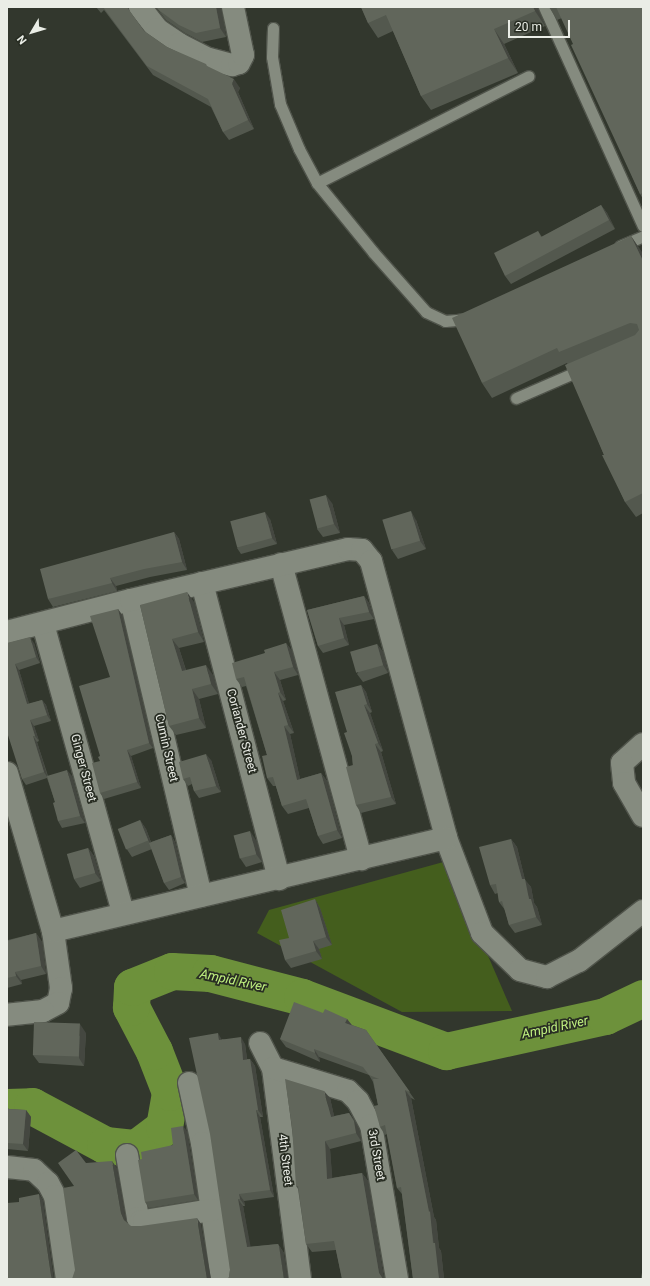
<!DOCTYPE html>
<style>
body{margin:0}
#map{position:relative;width:650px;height:1286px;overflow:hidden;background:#32372d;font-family:Roboto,sans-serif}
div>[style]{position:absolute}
.green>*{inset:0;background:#445e1d}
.river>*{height:37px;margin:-18.5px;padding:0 18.5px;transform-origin:18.5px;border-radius:18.5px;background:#6d913b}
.roads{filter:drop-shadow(1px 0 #50544b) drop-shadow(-1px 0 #50544b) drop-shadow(0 1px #50544b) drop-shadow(0 -1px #50544b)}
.service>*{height:11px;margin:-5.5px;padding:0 5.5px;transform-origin:5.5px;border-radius:5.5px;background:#858b7f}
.minor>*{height:22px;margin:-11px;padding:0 11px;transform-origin:11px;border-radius:11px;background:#858b7f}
.wall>*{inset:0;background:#53584e}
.shaded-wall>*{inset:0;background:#444740}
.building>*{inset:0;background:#61665b;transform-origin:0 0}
span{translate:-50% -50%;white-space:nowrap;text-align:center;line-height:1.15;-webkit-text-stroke:3.5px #282d23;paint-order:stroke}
.street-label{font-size:12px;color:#eaede6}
.water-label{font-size:13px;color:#c0f180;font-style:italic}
.frame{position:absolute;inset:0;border:8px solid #eaede6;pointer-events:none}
.north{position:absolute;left:12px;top:12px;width:40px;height:40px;-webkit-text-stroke:3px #282d23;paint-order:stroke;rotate:232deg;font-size:11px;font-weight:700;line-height:16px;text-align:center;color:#eaede6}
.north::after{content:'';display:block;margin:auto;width:14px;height:18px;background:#eaede6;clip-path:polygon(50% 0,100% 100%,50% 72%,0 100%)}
.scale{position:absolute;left:508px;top:20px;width:62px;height:18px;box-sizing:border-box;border:2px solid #eaede6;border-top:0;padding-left:5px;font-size:12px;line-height:14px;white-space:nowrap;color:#eaede6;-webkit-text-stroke:3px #282d23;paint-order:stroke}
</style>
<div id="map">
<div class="green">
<div style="clip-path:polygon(447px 861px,512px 1011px,402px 1012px,257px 933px,269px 910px)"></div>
</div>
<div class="river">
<div style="left:7px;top:1107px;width:25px;rotate:-2deg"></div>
<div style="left:32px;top:1106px;width:83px;rotate:28.1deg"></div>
<div style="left:105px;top:1145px;width:31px;rotate:6deg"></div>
<div style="left:136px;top:1148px;width:35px;rotate:-37deg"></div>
<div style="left:164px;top:1127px;width:36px;rotate:-80deg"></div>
<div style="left:170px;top:1092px;width:44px;rotate:-111.3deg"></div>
<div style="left:154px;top:1051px;width:50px;rotate:-117.6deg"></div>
<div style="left:131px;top:1007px;width:20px;rotate:-87deg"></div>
<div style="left:132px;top:987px;width:43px;rotate:-21.8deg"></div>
<div style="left:172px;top:971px;width:38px;rotate:3deg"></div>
<div style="left:210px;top:973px;width:95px;rotate:14.6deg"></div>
<div style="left:302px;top:997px;width:154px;rotate:20.6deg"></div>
<div style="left:446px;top:1051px;width:163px;rotate:-12.4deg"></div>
<div style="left:605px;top:1016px;width:42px;rotate:-25.3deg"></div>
</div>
<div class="roads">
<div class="service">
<div style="left:544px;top:7px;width:240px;rotate:65.7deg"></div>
<div style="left:273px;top:28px;width:29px;rotate:92deg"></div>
<div style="left:272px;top:57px;width:48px;rotate:80.3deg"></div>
<div style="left:280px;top:104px;width:49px;rotate:67.1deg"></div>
<div style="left:299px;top:149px;width:38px;rotate:62deg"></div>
<div style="left:317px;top:183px;width:89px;rotate:50.9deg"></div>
<div style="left:373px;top:252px;width:80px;rotate:48.5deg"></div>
<div style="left:426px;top:312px;width:21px;rotate:25deg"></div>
<div style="left:445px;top:321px;width:23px;rotate:-5deg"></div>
<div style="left:317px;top:183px;width:237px;rotate:-26.8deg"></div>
<div style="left:620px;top:246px;width:25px;rotate:-23deg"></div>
<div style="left:516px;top:398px;width:73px;rotate:-23.4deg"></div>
</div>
<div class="minor">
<div style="left:140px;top:7px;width:28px;rotate:52deg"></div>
<div style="left:157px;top:29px;width:27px;rotate:34deg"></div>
<div style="left:179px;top:44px;width:34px;rotate:27deg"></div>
<div style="left:209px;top:59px;width:24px;rotate:15deg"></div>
<div style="left:232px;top:65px;width:7px;rotate:-16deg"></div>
<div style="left:239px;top:63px;width:9px;rotate:-63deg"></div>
<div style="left:243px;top:55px;width:49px;rotate:-101.8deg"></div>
<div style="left:281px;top:564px;width:306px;rotate:74.8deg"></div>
<div style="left:202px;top:583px;width:306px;rotate:75.4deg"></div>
<div style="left:131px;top:600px;width:304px;rotate:76.7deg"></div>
<div style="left:43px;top:624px;width:300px;rotate:74.5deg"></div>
<div style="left:7px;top:632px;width:128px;rotate:-14.5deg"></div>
<div style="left:131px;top:600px;width:223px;rotate:-13.2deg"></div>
<div style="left:348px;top:549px;width:14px;rotate:4deg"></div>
<div style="left:362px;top:550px;width:14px;rotate:51deg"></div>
<div style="left:371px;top:561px;width:287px;rotate:74.8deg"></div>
<div style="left:446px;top:838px;width:102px;rotate:69.2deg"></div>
<div style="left:482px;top:933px;width:53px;rotate:44.2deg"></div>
<div style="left:520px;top:970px;width:28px;rotate:15deg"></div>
<div style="left:547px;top:977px;width:36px;rotate:-27deg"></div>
<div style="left:579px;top:961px;width:81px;rotate:-38deg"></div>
<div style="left:643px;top:744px;width:28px;rotate:138deg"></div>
<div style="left:622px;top:763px;width:20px;rotate:84deg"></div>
<div style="left:624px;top:783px;width:38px;rotate:60deg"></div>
<div style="left:7px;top:773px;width:165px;rotate:73.8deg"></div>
<div style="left:53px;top:931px;width:58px;rotate:82deg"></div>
<div style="left:61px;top:988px;width:15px;rotate:101deg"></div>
<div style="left:58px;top:1003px;width:17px;rotate:152deg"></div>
<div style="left:43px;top:1011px;width:36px;rotate:174deg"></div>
<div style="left:53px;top:931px;width:404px;rotate:-13.3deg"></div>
<div style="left:260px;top:1043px;width:28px;rotate:63deg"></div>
<div style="left:273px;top:1068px;width:213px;rotate:82.7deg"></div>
<div style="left:273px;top:1068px;width:78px;rotate:17deg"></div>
<div style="left:348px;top:1091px;width:14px;rotate:45deg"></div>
<div style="left:358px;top:1101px;width:27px;rotate:62deg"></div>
<div style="left:371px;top:1125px;width:156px;rotate:80.4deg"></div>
<div style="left:189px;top:1083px;width:61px;rotate:77.8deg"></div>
<div style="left:202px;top:1143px;width:137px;rotate:81.6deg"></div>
<div style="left:127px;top:1155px;width:64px;rotate:80.1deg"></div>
<div style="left:138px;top:1218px;width:4px;rotate:45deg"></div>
<div style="left:141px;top:1221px;width:3px"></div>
<div style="left:144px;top:1221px;width:69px;rotate:-9.2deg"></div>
<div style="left:7px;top:1167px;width:27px;rotate:6deg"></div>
<div style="left:34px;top:1170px;width:19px;rotate:43deg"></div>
<div style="left:48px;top:1183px;width:15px;rotate:62deg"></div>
<div style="left:55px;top:1196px;width:84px;rotate:81.8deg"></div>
</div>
</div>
<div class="wall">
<div style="clip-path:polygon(96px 7px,128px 7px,128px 9px,144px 31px,167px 47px,208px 67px,240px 88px,238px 92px,254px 129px,229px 140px,223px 132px,211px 107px,153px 75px,104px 10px,101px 13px)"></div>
<div style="clip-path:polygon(156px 7px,221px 7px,226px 37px,202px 42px,185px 33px,166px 20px)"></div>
<div style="clip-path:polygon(361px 7px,537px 7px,545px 26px,504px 44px,518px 73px,431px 110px,421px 96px,393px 31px,378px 38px,368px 23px)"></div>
<div style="clip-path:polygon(549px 7px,643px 7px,643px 199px,640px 194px,562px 18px,557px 20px)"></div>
<div style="clip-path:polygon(601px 205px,607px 213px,615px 229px,511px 284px,505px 276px,538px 231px,542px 237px)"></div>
<div style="clip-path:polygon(631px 236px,643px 254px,643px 513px,636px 517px,625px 502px,604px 455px,567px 363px,492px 398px,482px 383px)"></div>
<div style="clip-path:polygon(332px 503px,340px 533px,323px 537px,317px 529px)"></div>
<div style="clip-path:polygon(270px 519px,277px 544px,241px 554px,237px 548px)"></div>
<div style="clip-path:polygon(416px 520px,426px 549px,398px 559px,392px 550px)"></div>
<div style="clip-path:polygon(174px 532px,179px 539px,187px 570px,150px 577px,116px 586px,117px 591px,53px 607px,48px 599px)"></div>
<div style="clip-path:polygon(364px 596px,369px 603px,374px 619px,344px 625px,349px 645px,323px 653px,318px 646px,307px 610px)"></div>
<div style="clip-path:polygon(194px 602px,204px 642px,179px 648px,186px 670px,213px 675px,218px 694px,199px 699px,206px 728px,176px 735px,169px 726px,140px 605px)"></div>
<div style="clip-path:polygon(118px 609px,122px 615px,153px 748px,131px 756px,141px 788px,104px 799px,100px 793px,100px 761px)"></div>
<div style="clip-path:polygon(7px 643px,34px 643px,40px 663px,19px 670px,29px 704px,42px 700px,46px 705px,51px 721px,34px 726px,39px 741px,37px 742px,48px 776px,72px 776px,85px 823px,62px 828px,58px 821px,55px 802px,47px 778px,26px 785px,22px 779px)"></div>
<div style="clip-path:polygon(286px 643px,292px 651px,298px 675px,280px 680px,286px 700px,283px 701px,294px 733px,290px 734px,300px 779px,321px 773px,327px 781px,342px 838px,323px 844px,318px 836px,309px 808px,288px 814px,282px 806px,276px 786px,273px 786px,267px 778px,267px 755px,246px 686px,242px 687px,236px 679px,265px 653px)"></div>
<div style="clip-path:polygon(377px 644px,383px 652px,388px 673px,363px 682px,357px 674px)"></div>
<div style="clip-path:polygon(361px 685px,366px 692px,372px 712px,370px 713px,383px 751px,381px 752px,396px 804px,361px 813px,356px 805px,352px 756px,347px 732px)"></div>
<div style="clip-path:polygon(211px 760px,221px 792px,199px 798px,194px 791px,192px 784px,188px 786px,183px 779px)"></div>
<div style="clip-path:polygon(140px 820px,146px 829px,151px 842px,171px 835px,175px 842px,185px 883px,169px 890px,164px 883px,152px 849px,132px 857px,126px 848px)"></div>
<div style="clip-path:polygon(511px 839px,517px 847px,525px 880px,531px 887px,534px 903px,537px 907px,542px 925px,515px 933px,509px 925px,505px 910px,499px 902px,498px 893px,495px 894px,490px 885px)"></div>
<div style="clip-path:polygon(256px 840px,262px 862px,246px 867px,240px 858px)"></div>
<div style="clip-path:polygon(88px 848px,94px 856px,101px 881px,80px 888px,74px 879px)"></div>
<div style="clip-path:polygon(315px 899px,320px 908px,332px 945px,319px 949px,322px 959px,291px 968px,285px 960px,289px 938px)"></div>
<div style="clip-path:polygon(36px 933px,42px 942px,46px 974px,21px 980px,22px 984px,7px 988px,7px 938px,8px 940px)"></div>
<div style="clip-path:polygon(323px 1013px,347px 1019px,352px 1025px,366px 1030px,415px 1100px,411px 1098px,434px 1217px,436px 1220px,439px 1248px,441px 1251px,444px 1279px,413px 1279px,402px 1194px,397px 1188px,387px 1134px,385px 1135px,380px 1127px,378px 1105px,373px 1082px,369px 1075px,319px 1057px,320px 1062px,286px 1047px,280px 1039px)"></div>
<div style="clip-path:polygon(86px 1033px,84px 1066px,39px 1063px,33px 1055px)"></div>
<div style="clip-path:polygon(222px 1039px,245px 1044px,247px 1059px,250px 1059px,255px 1066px,263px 1117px,260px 1117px,274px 1197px,244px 1201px,245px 1206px,243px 1206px,250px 1247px,278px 1244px,284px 1253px,229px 1277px,230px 1270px)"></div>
<div style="clip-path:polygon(330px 1098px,334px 1116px,349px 1113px,354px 1120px,359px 1129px,361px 1141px,330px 1149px,332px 1178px,362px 1173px,368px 1181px,384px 1279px,342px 1279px,336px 1250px,312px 1252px,306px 1244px,298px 1189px,296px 1186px)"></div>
<div style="clip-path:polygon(7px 1107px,9px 1109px,26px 1110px,31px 1117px,28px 1151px,7px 1149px)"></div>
<div style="clip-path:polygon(187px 1131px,198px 1200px,149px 1208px,145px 1202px,142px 1159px,173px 1145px)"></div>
</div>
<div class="shaded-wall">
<div style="clip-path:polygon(216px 7px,221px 7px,226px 37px,220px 28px)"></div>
<div style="clip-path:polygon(533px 7px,537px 7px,545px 26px,535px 11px)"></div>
<div style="clip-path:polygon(494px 29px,504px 44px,518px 73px,508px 58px)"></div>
<div style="clip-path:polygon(234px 79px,240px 88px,238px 92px,254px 129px,248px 120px,232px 84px)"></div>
<div style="clip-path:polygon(601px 205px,607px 213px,615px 229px,609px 220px)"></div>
<div style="clip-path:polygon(631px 236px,643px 254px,643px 261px)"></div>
<div style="clip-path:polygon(326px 495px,332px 503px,340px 533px,334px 524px)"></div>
<div style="clip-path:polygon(411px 511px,416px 520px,426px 549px,420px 541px)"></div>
<div style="clip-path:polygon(265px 512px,270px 519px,277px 544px,272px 538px)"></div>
<div style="clip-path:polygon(174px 532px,179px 539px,187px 570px,182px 562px)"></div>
<div style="clip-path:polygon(110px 578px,116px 586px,117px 591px,112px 583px)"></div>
<div style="clip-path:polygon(187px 592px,194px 602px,204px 642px,198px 632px)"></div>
<div style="clip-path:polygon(364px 596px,369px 603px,374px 619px,369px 612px)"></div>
<div style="clip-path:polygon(118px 609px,122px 615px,153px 748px,149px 743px)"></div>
<div style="clip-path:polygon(339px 618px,344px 625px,349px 645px,344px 638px)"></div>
<div style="clip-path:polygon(30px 637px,34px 643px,40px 663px,36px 657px)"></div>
<div style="clip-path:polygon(172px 639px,179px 648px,189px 681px,182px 671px)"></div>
<div style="clip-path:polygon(286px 643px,292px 651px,298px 675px,293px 667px)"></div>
<div style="clip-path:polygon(377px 644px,383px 652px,388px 673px,383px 665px)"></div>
<div style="clip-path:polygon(15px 664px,19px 670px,31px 710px,27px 704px)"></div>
<div style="clip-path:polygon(206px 665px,213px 675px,218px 694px,211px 684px)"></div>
<div style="clip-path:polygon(274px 672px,280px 680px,286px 700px,280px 692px)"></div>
<div style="clip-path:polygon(361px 685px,366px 692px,372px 712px,367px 704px)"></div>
<div style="clip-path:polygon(192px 689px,199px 699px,206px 728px,199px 718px)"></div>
<div style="clip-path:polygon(278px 693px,283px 701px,294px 733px,288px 725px)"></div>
<div style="clip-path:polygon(42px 700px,46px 705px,51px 721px,47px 715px)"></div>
<div style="clip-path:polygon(364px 705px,370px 713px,383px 751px,378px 743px)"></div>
<div style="clip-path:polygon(30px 720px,34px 726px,39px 741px,35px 736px)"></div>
<div style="clip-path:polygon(284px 726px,290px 734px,302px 788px,297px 780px)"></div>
<div style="clip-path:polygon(33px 736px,37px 742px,48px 778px,44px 772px)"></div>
<div style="clip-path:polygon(375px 744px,381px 752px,396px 804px,391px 797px)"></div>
<div style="clip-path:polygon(127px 750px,131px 756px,141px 788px,137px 782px)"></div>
<div style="clip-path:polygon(206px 754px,211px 760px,221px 792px,216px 786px)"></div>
<div style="clip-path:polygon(67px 770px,72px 776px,85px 823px,80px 816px)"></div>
<div style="clip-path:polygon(321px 773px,327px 781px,342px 838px,337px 830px)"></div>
<div style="clip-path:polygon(140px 820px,146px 829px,153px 848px,148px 840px)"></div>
<div style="clip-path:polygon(250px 831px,256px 840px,262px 862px,256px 854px)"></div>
<div style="clip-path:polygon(171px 835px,175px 842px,185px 883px,181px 877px)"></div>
<div style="clip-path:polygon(511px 839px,517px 847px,525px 880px,531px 887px,534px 903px,537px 907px,542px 925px,536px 917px,522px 879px)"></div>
<div style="clip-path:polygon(88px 848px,94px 856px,101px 881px,95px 873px)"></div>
<div style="clip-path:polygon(315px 899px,320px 908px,332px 945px,326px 937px)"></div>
<div style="clip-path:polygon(36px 933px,42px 942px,46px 974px,41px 966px)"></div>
<div style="clip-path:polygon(313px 941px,319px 949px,322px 959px,316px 951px)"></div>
<div style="clip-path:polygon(15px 972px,21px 980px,22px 984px,16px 976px)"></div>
<div style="clip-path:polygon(347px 1019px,353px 1027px,345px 1023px)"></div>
<div style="clip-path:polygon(80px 1024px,86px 1033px,84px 1066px,79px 1058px)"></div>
<div style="clip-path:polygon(218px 1033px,222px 1040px,219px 1040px)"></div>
<div style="clip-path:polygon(241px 1037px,245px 1044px,248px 1067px,243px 1060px)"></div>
<div style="clip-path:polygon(314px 1049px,319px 1057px,320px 1062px,315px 1053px)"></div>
<div style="clip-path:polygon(250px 1059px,255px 1066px,263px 1117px,258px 1110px)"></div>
<div style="clip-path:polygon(405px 1090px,411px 1098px,434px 1217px,436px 1220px,439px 1248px,441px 1251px,444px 1279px,439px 1279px,429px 1212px)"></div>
<div style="clip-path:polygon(324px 1091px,330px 1098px,336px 1125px,331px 1117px)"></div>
<div style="clip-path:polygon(26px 1110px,31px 1117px,28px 1151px,23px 1144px)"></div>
<div style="clip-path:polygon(256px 1110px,260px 1117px,274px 1197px,270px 1190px)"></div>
<div style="clip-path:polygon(349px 1113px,354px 1120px,359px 1129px,361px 1141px,356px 1133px)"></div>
<div style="clip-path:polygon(183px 1126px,187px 1131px,198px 1200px,194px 1194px)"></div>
<div style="clip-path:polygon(325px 1141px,330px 1149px,333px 1186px,327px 1179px)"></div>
<div style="clip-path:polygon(112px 1161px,117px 1168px,126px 1220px,129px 1227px,124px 1220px,121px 1213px)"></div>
<div style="clip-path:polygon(362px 1173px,368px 1181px,384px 1279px,383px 1279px,379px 1273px)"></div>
<div style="clip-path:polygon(39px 1194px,43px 1200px,54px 1279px,52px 1279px,51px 1275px)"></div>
<div style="clip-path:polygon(239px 1194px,244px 1201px,245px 1206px,240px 1199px)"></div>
<div style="clip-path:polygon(238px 1199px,243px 1206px,252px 1254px,247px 1247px)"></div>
<div style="clip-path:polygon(197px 1218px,201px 1224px,211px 1279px,207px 1279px)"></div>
<div style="clip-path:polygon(278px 1244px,284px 1253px,288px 1279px,284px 1279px)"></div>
</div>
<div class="building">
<div style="clip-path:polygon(103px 7px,127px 7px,144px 31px,167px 47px,206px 64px,207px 66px,234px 79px,232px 84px,248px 120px,223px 132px,208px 99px,147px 66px)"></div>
<div style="clip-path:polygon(156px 7px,216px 7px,220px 28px,196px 33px,179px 25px,160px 11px)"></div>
<div style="clip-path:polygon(361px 7px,533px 7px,535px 11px,494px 29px,508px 58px,421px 96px,386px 15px,368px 23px)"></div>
<div style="clip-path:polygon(556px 7px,643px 7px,643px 193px,640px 194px,571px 45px,573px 44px)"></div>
<div style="clip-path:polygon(601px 205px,609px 220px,505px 276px,494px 253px,538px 231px,541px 237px)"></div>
<div style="clip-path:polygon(631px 236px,643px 261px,643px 493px,625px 502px,602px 455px,604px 455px,565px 365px,635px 335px,639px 330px,637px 324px,630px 323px,559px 352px,557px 348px,482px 383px,452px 318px)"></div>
<div style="left:326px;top:495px;width:30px;height:17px;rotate:75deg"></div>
<div style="left:411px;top:511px;width:31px;height:30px;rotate:73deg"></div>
<div style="left:265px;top:512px;width:27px;height:36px;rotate:75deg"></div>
<div style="clip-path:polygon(174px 532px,182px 562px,144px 569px,110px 578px,112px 583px,48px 599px,40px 569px)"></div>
<div style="clip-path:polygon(187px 592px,198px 632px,172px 639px,182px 671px,206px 665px,211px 684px,192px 689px,199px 718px,169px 726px,140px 605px)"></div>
<div style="clip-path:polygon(364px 596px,369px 612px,339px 618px,344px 638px,318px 646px,307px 610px)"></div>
<div style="clip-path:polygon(118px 609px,149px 743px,127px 750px,137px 782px,100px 793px,92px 763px,100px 761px,98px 757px,100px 756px,79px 686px,110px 677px,90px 616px)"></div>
<div style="clip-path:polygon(30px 637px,36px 657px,15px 664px,27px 704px,42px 700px,47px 715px,30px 720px,35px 736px,33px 736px,44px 772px,22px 779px,7px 732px,7px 643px)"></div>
<div style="clip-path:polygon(286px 643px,293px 667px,274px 672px,280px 692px,278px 693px,288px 725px,284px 726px,297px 780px,321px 773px,337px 830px,318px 836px,306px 799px,282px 806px,273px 777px,267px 778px,262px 756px,267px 755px,244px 677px,236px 679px,232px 663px,265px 653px,264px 650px)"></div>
<div style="left:377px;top:644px;width:22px;height:28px;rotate:74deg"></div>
<div style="clip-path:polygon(361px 685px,367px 704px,364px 705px,378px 743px,375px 744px,391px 797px,356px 805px,346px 767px,353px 765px,352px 756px,344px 733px,347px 732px,335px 692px)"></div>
<div style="clip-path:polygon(206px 754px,216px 786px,194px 791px,190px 777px,183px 779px,179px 762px)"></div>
<div style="clip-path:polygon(67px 770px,80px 816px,58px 821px,53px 803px,55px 802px,47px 776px)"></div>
<div style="left:140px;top:820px;width:22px;height:24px;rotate:68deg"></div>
<div style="left:250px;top:831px;width:24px;height:17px;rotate:75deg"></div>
<div style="clip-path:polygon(171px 835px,181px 877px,164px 883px,149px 843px)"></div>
<div style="clip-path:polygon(511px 839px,522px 879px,525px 879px,529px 899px,531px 899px,536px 917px,509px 925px,502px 901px,499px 902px,496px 884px,490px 885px,479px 847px)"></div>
<div style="left:88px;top:848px;width:26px;height:22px;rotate:74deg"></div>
<div style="clip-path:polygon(315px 899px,326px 937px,313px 941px,316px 951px,285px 960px,279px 940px,289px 938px,281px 910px)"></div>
<div style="clip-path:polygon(36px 933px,41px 966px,15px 972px,16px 976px,7px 978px,7px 941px)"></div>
<div style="clip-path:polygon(294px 1002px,323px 1013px,325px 1009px,347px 1019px,345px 1023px,366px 1030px,410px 1092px,405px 1090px,429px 1212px,430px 1211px,433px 1243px,435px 1243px,439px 1279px,413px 1279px,401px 1187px,397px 1188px,385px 1125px,380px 1127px,374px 1106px,378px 1105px,373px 1079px,379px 1079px,369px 1075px,363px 1067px,314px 1049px,315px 1053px,280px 1039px)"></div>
<div style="left:34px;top:1022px;width:46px;height:33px;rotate:2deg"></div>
<div style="clip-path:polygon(218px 1033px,219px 1040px,241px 1037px,243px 1060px,250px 1059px,258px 1110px,256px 1110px,270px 1190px,239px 1194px,240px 1199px,238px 1199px,247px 1247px,278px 1244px,279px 1246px,284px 1279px,227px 1279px,229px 1277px,230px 1270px,210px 1134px,189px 1038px)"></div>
<div style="clip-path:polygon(285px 1079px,324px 1091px,331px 1117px,349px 1113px,354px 1121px,356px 1133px,325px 1141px,327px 1179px,362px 1173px,379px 1273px,383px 1279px,342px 1279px,334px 1241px,306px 1244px,298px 1186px,296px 1186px,292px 1127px)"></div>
<div style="clip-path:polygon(7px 1109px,26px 1110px,23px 1144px,7px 1143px)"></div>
<div style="clip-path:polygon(183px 1126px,194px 1194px,145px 1202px,138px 1160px,142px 1159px,141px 1152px,173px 1145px,171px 1128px)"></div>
<div style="clip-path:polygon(76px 1150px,86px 1163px,112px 1161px,121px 1213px,124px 1220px,131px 1226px,141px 1226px,197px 1218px,207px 1279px,83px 1279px,83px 1278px,79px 1279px,72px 1279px,75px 1270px,63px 1188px,74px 1186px,58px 1163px)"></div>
<div style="clip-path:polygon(39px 1194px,51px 1275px,52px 1279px,7px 1279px,7px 1203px,19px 1202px,19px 1198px)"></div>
<div style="clip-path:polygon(643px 1266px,643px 1279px,641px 1279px)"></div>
</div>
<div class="street-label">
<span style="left:241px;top:731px;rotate:75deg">Coriander Street</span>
<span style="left:166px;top:748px;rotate:77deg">Cumin Street</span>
<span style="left:83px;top:768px;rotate:75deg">Ginger Street</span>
<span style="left:376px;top:1155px;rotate:80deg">3rd Street</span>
<span style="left:285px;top:1160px;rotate:83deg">4th Street</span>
</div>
<div class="water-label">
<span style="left:233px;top:981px;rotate:12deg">Ampid River</span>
<span style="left:555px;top:1028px;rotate:-12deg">Ampid River</span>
</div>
<div class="frame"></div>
<div class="north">N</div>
<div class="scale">20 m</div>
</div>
